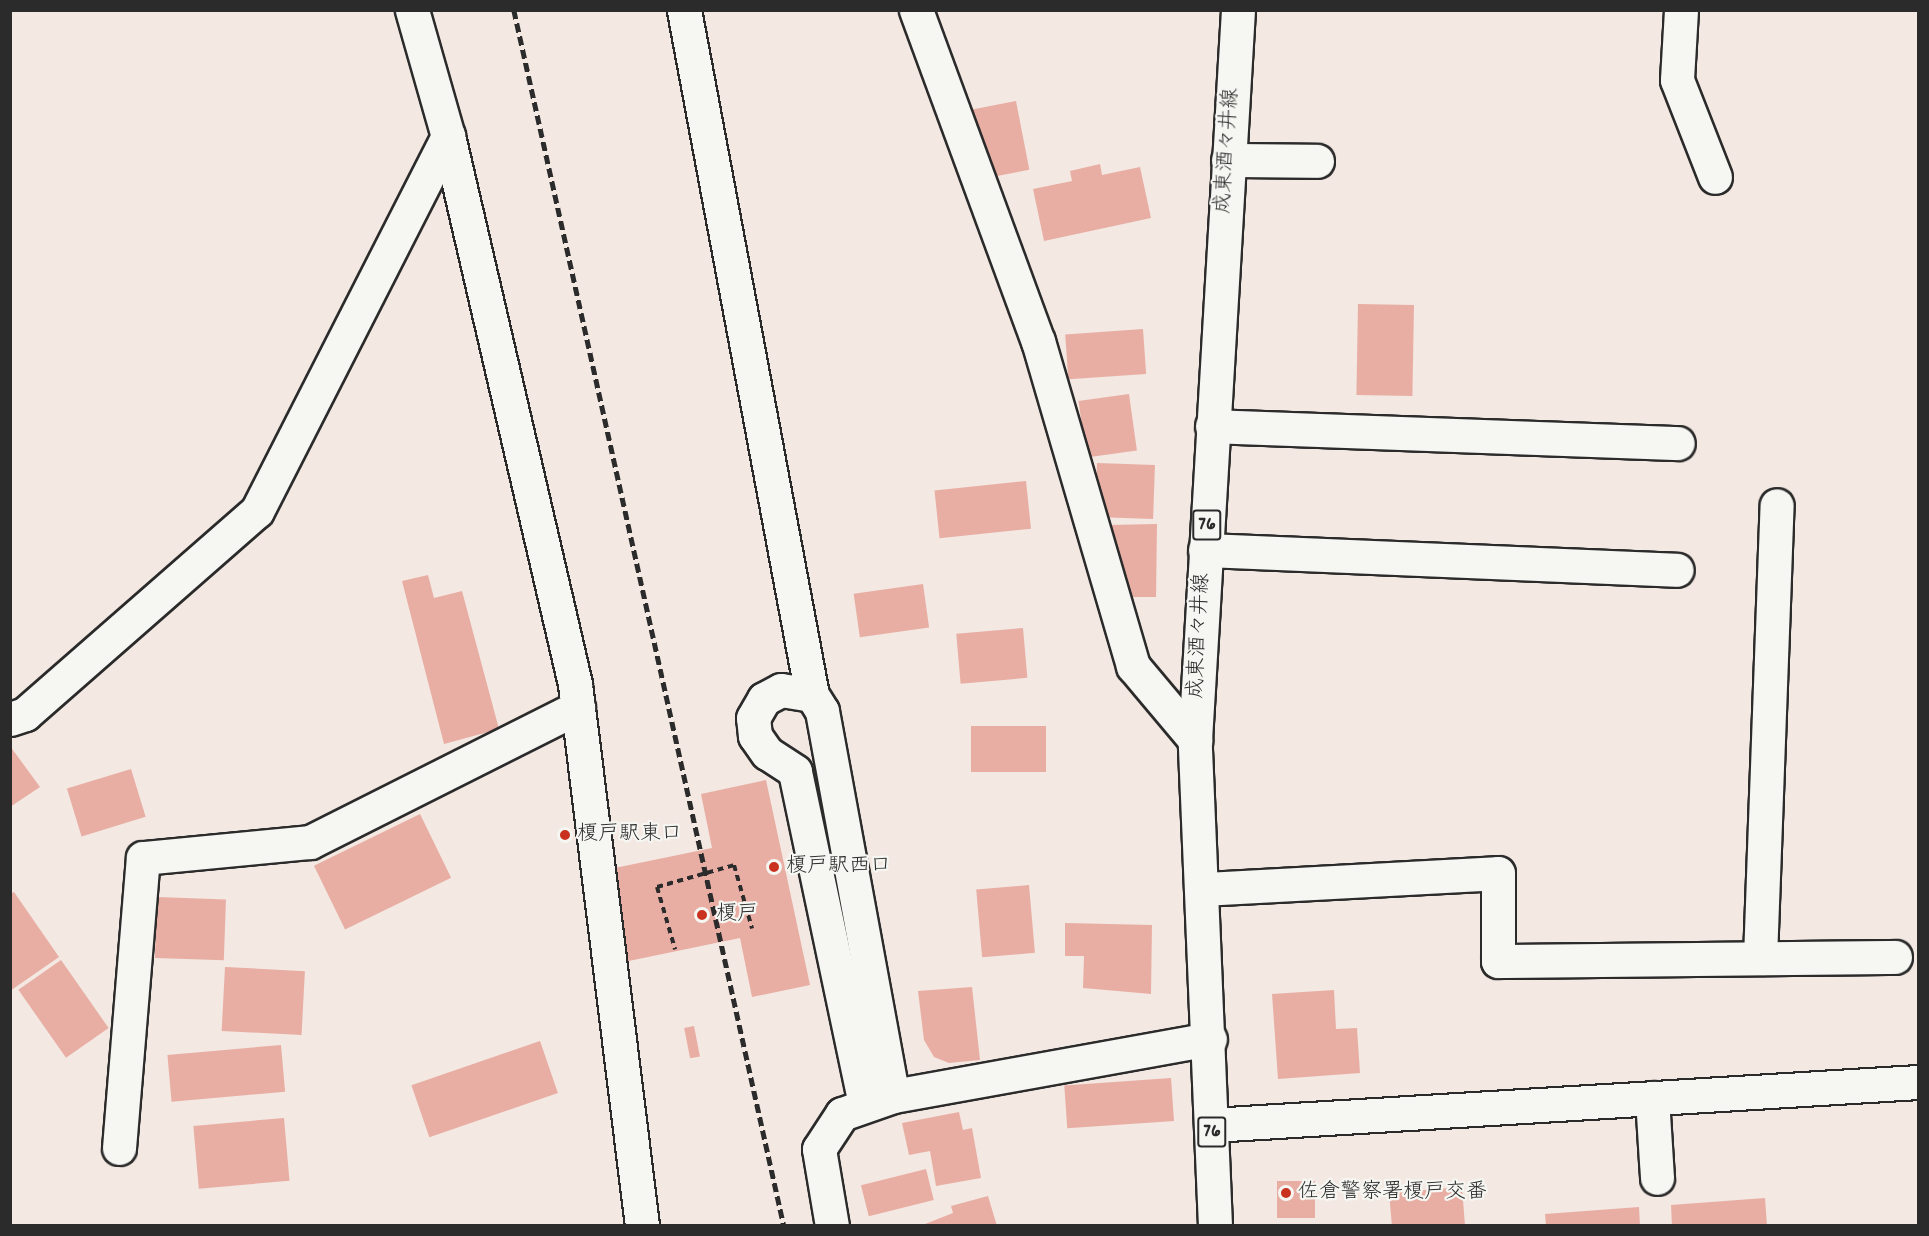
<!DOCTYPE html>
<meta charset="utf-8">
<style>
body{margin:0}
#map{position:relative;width:1929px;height:1236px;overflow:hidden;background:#f3e8e2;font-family:Dekko,"Klee One",sans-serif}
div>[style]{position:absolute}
.building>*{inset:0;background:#e8aea4;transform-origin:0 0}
.path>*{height:4px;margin-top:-2px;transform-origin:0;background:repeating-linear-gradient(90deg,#2b2b2b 0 6px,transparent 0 10.5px)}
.roads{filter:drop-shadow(2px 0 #2b2b2b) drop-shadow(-2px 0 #2b2b2b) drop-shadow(0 2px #2b2b2b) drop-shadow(0 -2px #2b2b2b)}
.minor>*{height:33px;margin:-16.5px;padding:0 16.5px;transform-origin:16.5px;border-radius:16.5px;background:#f6f6f2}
.major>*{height:33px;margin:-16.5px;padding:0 16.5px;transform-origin:16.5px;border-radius:16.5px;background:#f6f6f2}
.rail>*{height:4.5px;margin-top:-2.25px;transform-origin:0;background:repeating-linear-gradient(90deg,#2b2b2b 0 9px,transparent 0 13.5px)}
.path-bridge>*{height:4px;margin-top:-2px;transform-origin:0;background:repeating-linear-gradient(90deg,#2b2b2b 0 6px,transparent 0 10.5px)}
.dots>*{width:16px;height:16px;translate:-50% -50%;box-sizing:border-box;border:3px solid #f6f6f2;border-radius:50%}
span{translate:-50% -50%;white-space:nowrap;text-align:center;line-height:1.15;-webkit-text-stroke:4.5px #f6f6f2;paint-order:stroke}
.shield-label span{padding:2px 4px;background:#f6f6f2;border:2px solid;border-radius:4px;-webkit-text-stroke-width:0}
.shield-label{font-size:20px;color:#2b2b2b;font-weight:700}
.street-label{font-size:21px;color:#2b2b2b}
.poi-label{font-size:21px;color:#2b2b2b}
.left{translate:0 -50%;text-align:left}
.frame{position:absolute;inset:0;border:12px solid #2b2b2b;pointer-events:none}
</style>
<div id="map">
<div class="building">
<div style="left:1016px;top:101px;width:70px;height:46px;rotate:79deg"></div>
<div style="clip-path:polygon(1100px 164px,1102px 175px,1140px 167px,1151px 218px,1044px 241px,1033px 189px,1072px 181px,1070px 171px)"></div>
<div style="left:1358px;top:304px;width:56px;height:91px;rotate:1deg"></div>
<div style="left:1143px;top:329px;width:45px;height:78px;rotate:86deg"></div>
<div style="left:1129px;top:394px;width:57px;height:51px;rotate:82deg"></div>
<div style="left:1097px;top:463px;width:58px;height:54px;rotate:2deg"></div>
<div style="left:1026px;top:481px;width:48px;height:92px;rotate:84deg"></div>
<div style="clip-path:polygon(1157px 524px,1156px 597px,1120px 597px,1108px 525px)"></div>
<div style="clip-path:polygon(428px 575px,434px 598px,462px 591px,499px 729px,444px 744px,402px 581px)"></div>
<div style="left:923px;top:584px;width:44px;height:70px;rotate:82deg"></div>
<div style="left:1023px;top:628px;width:50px;height:67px;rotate:85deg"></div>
<div style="left:971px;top:726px;width:75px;height:46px"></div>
<div style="clip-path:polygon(10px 746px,40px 787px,10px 807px)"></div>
<div style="left:131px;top:769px;width:50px;height:67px;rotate:73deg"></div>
<div style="clip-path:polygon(766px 780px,810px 985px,752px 997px,740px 938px,619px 963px,600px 871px,712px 848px,701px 794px)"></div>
<div style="left:420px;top:814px;width:71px;height:118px;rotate:64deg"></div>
<div style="left:1029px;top:885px;width:68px;height:53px;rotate:85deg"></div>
<div style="clip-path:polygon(14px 892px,59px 957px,10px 991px,10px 894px)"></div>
<div style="left:157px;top:897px;width:69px;height:61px;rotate:2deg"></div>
<div style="clip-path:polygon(1065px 923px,1152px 925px,1151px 994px,1083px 988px,1084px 956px,1065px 956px)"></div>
<div style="left:61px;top:960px;width:83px;height:52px;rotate:55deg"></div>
<div style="left:225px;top:967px;width:80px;height:64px;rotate:3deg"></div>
<div style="clip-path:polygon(972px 987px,980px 1060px,949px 1063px,934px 1057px,924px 1040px,918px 991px)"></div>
<div style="clip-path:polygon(1334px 990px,1336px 1029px,1357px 1028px,1360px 1073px,1278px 1079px,1272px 994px)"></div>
<div style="left:694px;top:1026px;width:31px;height:10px;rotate:79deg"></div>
<div style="left:540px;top:1041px;width:55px;height:136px;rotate:71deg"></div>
<div style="left:281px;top:1045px;width:47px;height:114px;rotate:85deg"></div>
<div style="left:1171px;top:1078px;width:43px;height:107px;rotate:86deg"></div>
<div style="clip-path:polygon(959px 1112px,963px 1130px,972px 1128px,981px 1178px,936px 1186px,930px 1151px,909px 1155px,902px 1123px)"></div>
<div style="left:284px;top:1118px;width:63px;height:91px;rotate:85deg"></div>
<div style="left:926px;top:1169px;width:32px;height:67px;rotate:76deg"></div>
<div style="left:1277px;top:1181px;width:38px;height:37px"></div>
<div style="clip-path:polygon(1462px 1187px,1465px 1226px,1392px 1226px,1389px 1193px)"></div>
<div style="clip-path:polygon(988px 1196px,997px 1226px,920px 1226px,953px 1213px,951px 1206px)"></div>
<div style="clip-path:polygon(1765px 1198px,1767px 1226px,1672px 1226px,1671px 1205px)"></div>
<div style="clip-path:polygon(1639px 1207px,1640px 1226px,1546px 1226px,1545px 1214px)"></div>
</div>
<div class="path">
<div style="left:734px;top:865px;width:66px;rotate:74.1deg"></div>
<div style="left:657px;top:887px;width:65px;rotate:73.8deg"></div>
</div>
<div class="roads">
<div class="minor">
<div style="left:412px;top:10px;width:131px;rotate:74.1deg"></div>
<div style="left:448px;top:136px;width:563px;rotate:76.95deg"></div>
<div style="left:575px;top:684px;width:546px;rotate:82.95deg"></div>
<div style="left:684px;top:10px;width:697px;rotate:79.42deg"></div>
<div style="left:916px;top:10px;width:353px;rotate:69.8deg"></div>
<div style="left:1038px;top:341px;width:339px;rotate:73.7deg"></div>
<div style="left:1133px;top:666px;width:97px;rotate:50deg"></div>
<div style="left:1681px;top:10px;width:70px;rotate:93.3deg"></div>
<div style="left:1677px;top:80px;width:104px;rotate:68.6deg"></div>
<div style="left:1228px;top:160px;width:89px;rotate:0.6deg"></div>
<div style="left:1212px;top:426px;width:466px;rotate:2.1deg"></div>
<div style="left:1205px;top:550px;width:472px;rotate:2.4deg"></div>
<div style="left:10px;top:719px;width:16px;rotate:-18deg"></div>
<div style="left:25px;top:714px;width:308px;rotate:-41.2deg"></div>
<div style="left:257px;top:511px;width:421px;rotate:-63deg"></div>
<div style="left:1204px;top:889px;width:294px;rotate:-3.1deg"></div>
<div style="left:1498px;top:873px;width:88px;rotate:90deg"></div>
<div style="left:1498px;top:961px;width:397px;rotate:-0.6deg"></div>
<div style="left:1760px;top:958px;width:453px;rotate:-87.9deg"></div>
<div style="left:1652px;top:1098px;width:80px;rotate:86.4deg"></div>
<div style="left:865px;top:1104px;width:340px;rotate:-101.9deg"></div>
<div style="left:795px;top:771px;width:33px;rotate:-147deg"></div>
<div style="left:767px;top:753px;width:21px;rotate:-125deg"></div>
<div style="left:755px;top:736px;width:18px;rotate:-96deg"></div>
<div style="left:753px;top:718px;width:22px;rotate:-60deg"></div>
<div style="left:764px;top:699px;width:19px;rotate:-28deg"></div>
<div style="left:781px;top:690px;width:31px;rotate:9deg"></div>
<div style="left:812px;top:695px;width:19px;rotate:58deg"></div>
<div style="left:822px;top:711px;width:391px;rotate:79.6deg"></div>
<div style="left:1211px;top:1125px;width:708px;rotate:-3.48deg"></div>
<div style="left:119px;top:1148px;width:291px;rotate:-85.3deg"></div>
<div style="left:143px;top:858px;width:168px;rotate:-5.5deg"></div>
<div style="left:310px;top:842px;width:300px;rotate:-26.7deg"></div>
<div style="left:832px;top:1226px;width:78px;rotate:-99.6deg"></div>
<div style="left:819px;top:1149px;width:42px;rotate:-56.7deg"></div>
<div style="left:842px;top:1114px;width:54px;rotate:-19.4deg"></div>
<div style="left:893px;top:1096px;width:322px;rotate:-10.2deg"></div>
</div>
<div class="major">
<div style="left:1215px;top:1226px;width:486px;rotate:-92.4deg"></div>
<div style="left:1195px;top:740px;width:731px;rotate:-86.63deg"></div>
</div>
</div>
<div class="rail">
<div style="left:514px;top:10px;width:1246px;rotate:77.48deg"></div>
</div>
<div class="path-bridge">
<div style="left:657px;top:887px;width:80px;rotate:-15.9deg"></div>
</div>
<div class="dots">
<div style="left:565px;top:835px;background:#c8321e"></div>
<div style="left:774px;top:867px;background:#c8321e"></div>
<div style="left:702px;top:915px;background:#c8321e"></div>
<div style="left:1286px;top:1193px;background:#c8321e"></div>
</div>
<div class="shield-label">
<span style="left:1207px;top:525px">76</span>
<span style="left:1212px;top:1132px">76</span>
</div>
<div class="street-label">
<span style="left:1228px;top:151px;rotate:-86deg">成東酒々井線</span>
<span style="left:1200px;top:636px;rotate:-87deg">成東酒々井線</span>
</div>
<div class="poi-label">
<span class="left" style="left:577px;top:835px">榎戸駅東口</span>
<span class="left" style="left:786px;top:867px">榎戸駅西口</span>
<span class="left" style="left:716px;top:915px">榎戸</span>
<span class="left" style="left:1298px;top:1193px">佐倉警察署榎戸交番</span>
</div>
<div class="frame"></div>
</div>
